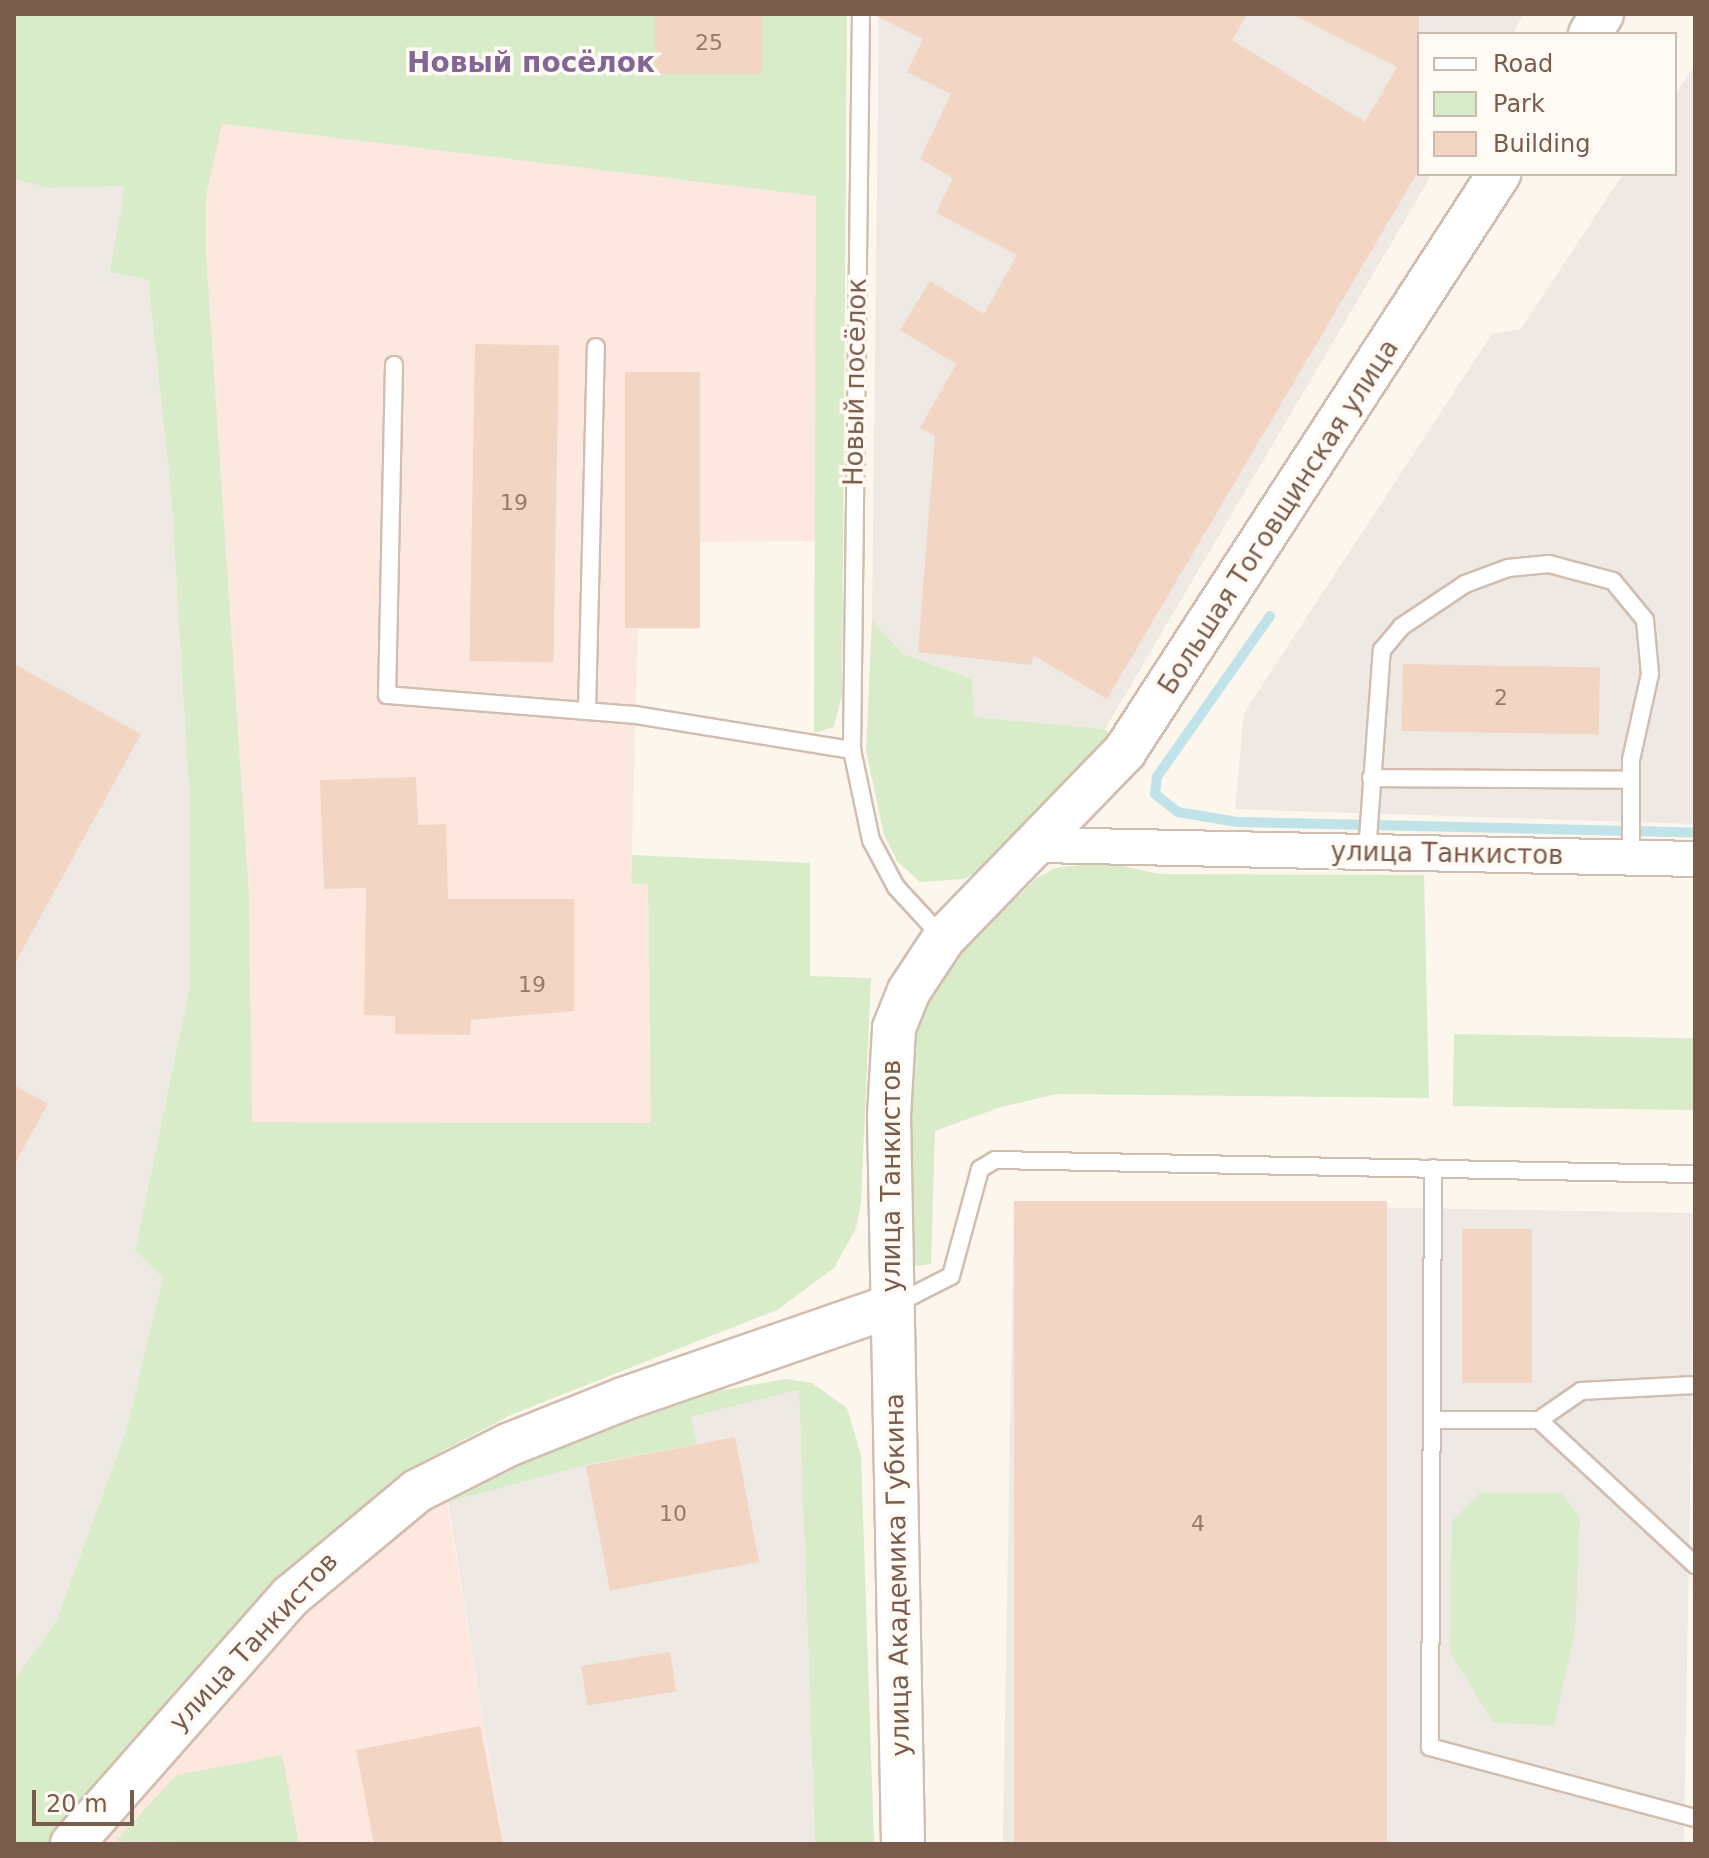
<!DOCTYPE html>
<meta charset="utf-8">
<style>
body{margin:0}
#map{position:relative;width:1709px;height:1858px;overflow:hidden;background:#fdf6ec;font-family:"DejaVu Sans",sans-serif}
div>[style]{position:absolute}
.commercial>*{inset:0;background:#fde8e0}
.industrial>*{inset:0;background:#efe9e4;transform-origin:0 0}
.green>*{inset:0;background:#d8ecc9;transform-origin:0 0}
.stream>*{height:10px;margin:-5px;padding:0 5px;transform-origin:5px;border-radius:5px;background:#bfe3e8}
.building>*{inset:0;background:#f3d5c3;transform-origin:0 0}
.roads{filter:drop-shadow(2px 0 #d1beb0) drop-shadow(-2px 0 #d1beb0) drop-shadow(0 2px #d1beb0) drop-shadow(0 -2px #d1beb0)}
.service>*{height:16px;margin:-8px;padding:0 8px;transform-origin:8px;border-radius:8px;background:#fff}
.minor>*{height:34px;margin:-17px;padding:0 17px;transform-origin:17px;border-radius:17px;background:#fff}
.tertiary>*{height:42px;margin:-21px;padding:0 21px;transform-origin:21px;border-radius:21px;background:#fff}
span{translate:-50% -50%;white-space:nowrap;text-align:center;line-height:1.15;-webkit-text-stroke:7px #fffaf3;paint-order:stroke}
.number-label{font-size:22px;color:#987a6a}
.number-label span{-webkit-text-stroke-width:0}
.street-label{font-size:26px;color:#7a5c4d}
.neighbourhood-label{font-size:28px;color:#846695;font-weight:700}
.frame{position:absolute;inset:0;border:16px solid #7a5c4d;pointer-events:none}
.legend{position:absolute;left:1417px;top:32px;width:260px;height:144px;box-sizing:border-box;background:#fffaf3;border:2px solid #cabbb1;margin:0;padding:10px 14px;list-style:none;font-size:24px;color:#7a5c4d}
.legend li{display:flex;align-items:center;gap:16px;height:40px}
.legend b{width:40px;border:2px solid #cabbb1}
.scale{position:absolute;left:32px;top:1790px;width:102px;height:36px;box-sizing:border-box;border:4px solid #7a5c4d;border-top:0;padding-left:10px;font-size:24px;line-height:28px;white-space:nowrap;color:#7a5c4d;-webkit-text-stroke:6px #fffaf3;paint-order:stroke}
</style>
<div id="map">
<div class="commercial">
<div style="clip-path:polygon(221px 124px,816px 195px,819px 541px,700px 542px,699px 629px,638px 629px,631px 882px,648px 883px,651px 1123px,252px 1122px,249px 894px,206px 252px,206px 196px)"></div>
<div style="clip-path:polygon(446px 1495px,503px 1844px,97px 1844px,327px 1584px)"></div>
</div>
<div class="industrial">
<div style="clip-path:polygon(879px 14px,1524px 14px,1512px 34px,1419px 34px,1419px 174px,1432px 174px,1105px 729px,974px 717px,972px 679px,903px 654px,872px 620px)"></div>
<div style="clip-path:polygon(1695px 64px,1695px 824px,1235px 809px,1244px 713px,1492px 334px,1521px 329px,1623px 174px,1675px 174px,1675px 95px)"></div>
<div style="clip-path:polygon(14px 179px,48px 188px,126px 186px,110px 272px,148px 280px,171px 493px,189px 790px,189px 990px,135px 1249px,164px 1277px,126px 1431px,56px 1622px,14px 1680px)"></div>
<div style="left:1014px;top:1201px;width:681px;height:643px;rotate:1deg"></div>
<div style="clip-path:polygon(799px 1390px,815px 1844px,503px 1844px,448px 1502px,586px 1465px,697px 1444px,691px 1417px)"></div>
</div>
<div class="green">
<div style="clip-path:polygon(14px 14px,847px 14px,842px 695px,834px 727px,814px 733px,816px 196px,222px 124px,206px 196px,206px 252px,249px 894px,252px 1122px,651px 1123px,648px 884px,631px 883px,632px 855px,810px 863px,810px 976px,871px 978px,861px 1202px,856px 1228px,834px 1268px,777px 1310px,513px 1414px,403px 1472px,290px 1567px,51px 1844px,14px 1844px,14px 1680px,56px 1622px,126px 1431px,163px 1278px,135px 1250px,189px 990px,189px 790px,171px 493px,148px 280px,110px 272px,125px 186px,48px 188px,14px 179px)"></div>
<div style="clip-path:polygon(872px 620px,903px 654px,972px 679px,974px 717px,1105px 729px,1117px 741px,992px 864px,964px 879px,920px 882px,897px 861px,884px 835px,866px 751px)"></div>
<div style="clip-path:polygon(1106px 862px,1158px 874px,1424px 875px,1429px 1098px,1056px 1094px,1001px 1107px,935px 1131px,931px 1264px,914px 1266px,908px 1068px,922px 1009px,955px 957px,1037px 878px,1055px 868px)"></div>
<div style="left:1454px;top:1034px;width:241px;height:72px;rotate:1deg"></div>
<div style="clip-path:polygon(786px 1379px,812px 1383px,847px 1408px,861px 1455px,874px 1844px,815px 1844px,799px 1390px,691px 1417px,697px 1444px,586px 1465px,448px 1502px,446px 1495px,545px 1451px,717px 1391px)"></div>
<div style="clip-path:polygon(1480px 1493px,1561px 1493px,1580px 1518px,1575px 1633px,1554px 1726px,1493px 1722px,1450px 1652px,1452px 1521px)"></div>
<div style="clip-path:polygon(282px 1755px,299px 1844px,116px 1841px,176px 1775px)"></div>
</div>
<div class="stream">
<div style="left:1270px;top:616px;width:197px;rotate:125.1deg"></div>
<div style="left:1157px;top:777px;width:17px;rotate:97deg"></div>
<div style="left:1155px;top:794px;width:29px;rotate:38deg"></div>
<div style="left:1178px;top:812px;width:60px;rotate:9.6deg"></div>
<div style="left:1237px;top:822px;width:458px;rotate:1.3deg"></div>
</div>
<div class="building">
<div style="left:655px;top:14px;width:107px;height:60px"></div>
<div style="clip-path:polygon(872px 14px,1247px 14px,1232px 40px,1365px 122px,1397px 67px,1292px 14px,1419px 14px,1419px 170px,1107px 699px,1033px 655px,1032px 665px,918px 652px,935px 436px,920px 428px,956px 364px,900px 330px,930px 281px,984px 314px,1017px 255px,936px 213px,953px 178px,920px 159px,951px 94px,907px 72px,923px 39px)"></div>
<div style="left:475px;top:344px;width:84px;height:317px;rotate:1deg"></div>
<div style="left:625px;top:372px;width:75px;height:256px"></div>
<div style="clip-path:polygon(14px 664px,141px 734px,14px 965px)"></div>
<div style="left:1403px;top:664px;width:197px;height:67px;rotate:1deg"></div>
<div style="clip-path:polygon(416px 777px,418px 825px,446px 824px,448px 899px,574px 899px,574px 1011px,471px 1020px,470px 1035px,395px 1034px,395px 1016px,364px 1015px,366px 888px,324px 889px,320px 780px)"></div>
<div style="clip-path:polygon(14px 1085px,48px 1104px,14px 1165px)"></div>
<div style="left:1014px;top:1201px;width:373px;height:643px"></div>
<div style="left:1532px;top:1229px;width:154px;height:70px;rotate:90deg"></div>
<div style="left:735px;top:1437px;width:127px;height:152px;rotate:79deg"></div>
<div style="left:670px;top:1652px;width:40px;height:90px;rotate:81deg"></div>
<div style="clip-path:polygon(480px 1726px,503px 1844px,374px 1844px,356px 1750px)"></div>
</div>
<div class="roads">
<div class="service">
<div style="left:861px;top:14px;width:736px;rotate:90.7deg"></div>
<div style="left:852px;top:750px;width:92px;rotate:78.1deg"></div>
<div style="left:871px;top:840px;width:53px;rotate:62deg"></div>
<div style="left:896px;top:887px;width:69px;rotate:47.3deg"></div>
<div style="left:394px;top:365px;width:330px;rotate:91.2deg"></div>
<div style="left:387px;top:695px;width:249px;rotate:4.6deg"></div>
<div style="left:635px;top:715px;width:220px;rotate:9.2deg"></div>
<div style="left:587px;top:711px;width:364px;rotate:-88.6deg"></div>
<div style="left:1371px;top:778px;width:260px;rotate:0.4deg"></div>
<div style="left:1367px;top:852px;width:203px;rotate:-85.8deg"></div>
<div style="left:1382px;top:650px;width:30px;rotate:-50deg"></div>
<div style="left:1401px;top:627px;width:77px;rotate:-33.9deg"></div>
<div style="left:1465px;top:584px;width:46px;rotate:-20.4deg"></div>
<div style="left:1508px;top:568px;width:41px;rotate:-5.6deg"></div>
<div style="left:1549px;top:564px;width:66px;rotate:14.9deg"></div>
<div style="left:1613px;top:581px;width:50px;rotate:50.6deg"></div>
<div style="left:1645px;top:620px;width:54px;rotate:84.7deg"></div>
<div style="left:1650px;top:674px;width:88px;rotate:102.5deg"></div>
<div style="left:1631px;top:760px;width:98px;rotate:90deg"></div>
<div style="left:1433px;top:1168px;width:579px;rotate:90.3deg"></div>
<div style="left:1430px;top:1747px;width:274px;rotate:15deg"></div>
<div style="left:894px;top:1305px;width:64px;rotate:-27deg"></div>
<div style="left:951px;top:1276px;width:111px;rotate:-74.8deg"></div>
<div style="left:980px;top:1169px;width:17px;rotate:-31deg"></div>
<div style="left:995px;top:1160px;width:700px;rotate:1.15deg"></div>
<div style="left:1432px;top:1420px;width:107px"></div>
<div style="left:1539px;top:1420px;width:51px;rotate:-34.6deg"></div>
<div style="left:1581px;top:1391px;width:114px;rotate:-3deg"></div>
<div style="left:1539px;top:1420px;width:213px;rotate:42.9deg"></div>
</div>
<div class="minor">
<div style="left:1039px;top:845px;width:656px;rotate:1.22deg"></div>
</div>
<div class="tertiary">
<div style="left:1590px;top:34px;width:23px;rotate:-59deg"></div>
<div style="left:72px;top:1844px;width:331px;rotate:-48.6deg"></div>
<div style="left:291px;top:1596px;width:164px;rotate:-39.8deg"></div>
<div style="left:417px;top:1491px;width:102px;rotate:-26.8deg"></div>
<div style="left:508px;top:1445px;width:124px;rotate:-21.8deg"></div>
<div style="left:623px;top:1399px;width:285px;rotate:-19.1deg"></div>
<div style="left:903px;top:1844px;width:728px;rotate:-91.1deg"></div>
<div style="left:889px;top:1116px;width:88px;rotate:-86.7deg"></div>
<div style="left:894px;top:1028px;width:40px;rotate:-68deg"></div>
<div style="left:909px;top:991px;width:64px;rotate:-56.6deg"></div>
<div style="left:944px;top:938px;width:260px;rotate:-45.9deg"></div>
<div style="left:1125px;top:751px;width:688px;rotate:-57.05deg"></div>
</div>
</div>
<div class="number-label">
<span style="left:709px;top:43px">25</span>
<span style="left:514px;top:503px">19</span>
<span style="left:1501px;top:698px">2</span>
<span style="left:532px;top:985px">19</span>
<span style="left:673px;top:1514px">10</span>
<span style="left:1198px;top:1524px">4</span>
</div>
<div class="street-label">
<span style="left:856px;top:382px;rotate:-89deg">Новый посёлок</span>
<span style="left:1279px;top:517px;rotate:-57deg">Большая Тоговщинская улица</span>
<span style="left:1447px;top:854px;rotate:1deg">улица Танкистов</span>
<span style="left:892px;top:1176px;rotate:-90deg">улица Танкистов</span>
<span style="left:898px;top:1575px;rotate:-91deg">улица Академика Губкина</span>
<span style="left:254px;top:1642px;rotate:-47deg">улица Танкистов</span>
</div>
<div class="neighbourhood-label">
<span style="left:531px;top:63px">Новый посёлок</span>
</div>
<div class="frame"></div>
<ul class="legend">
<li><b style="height:10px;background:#fff"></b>Road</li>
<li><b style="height:22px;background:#d8ecc9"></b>Park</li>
<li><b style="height:22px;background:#f3d5c3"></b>Building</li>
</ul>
<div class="scale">20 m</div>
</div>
